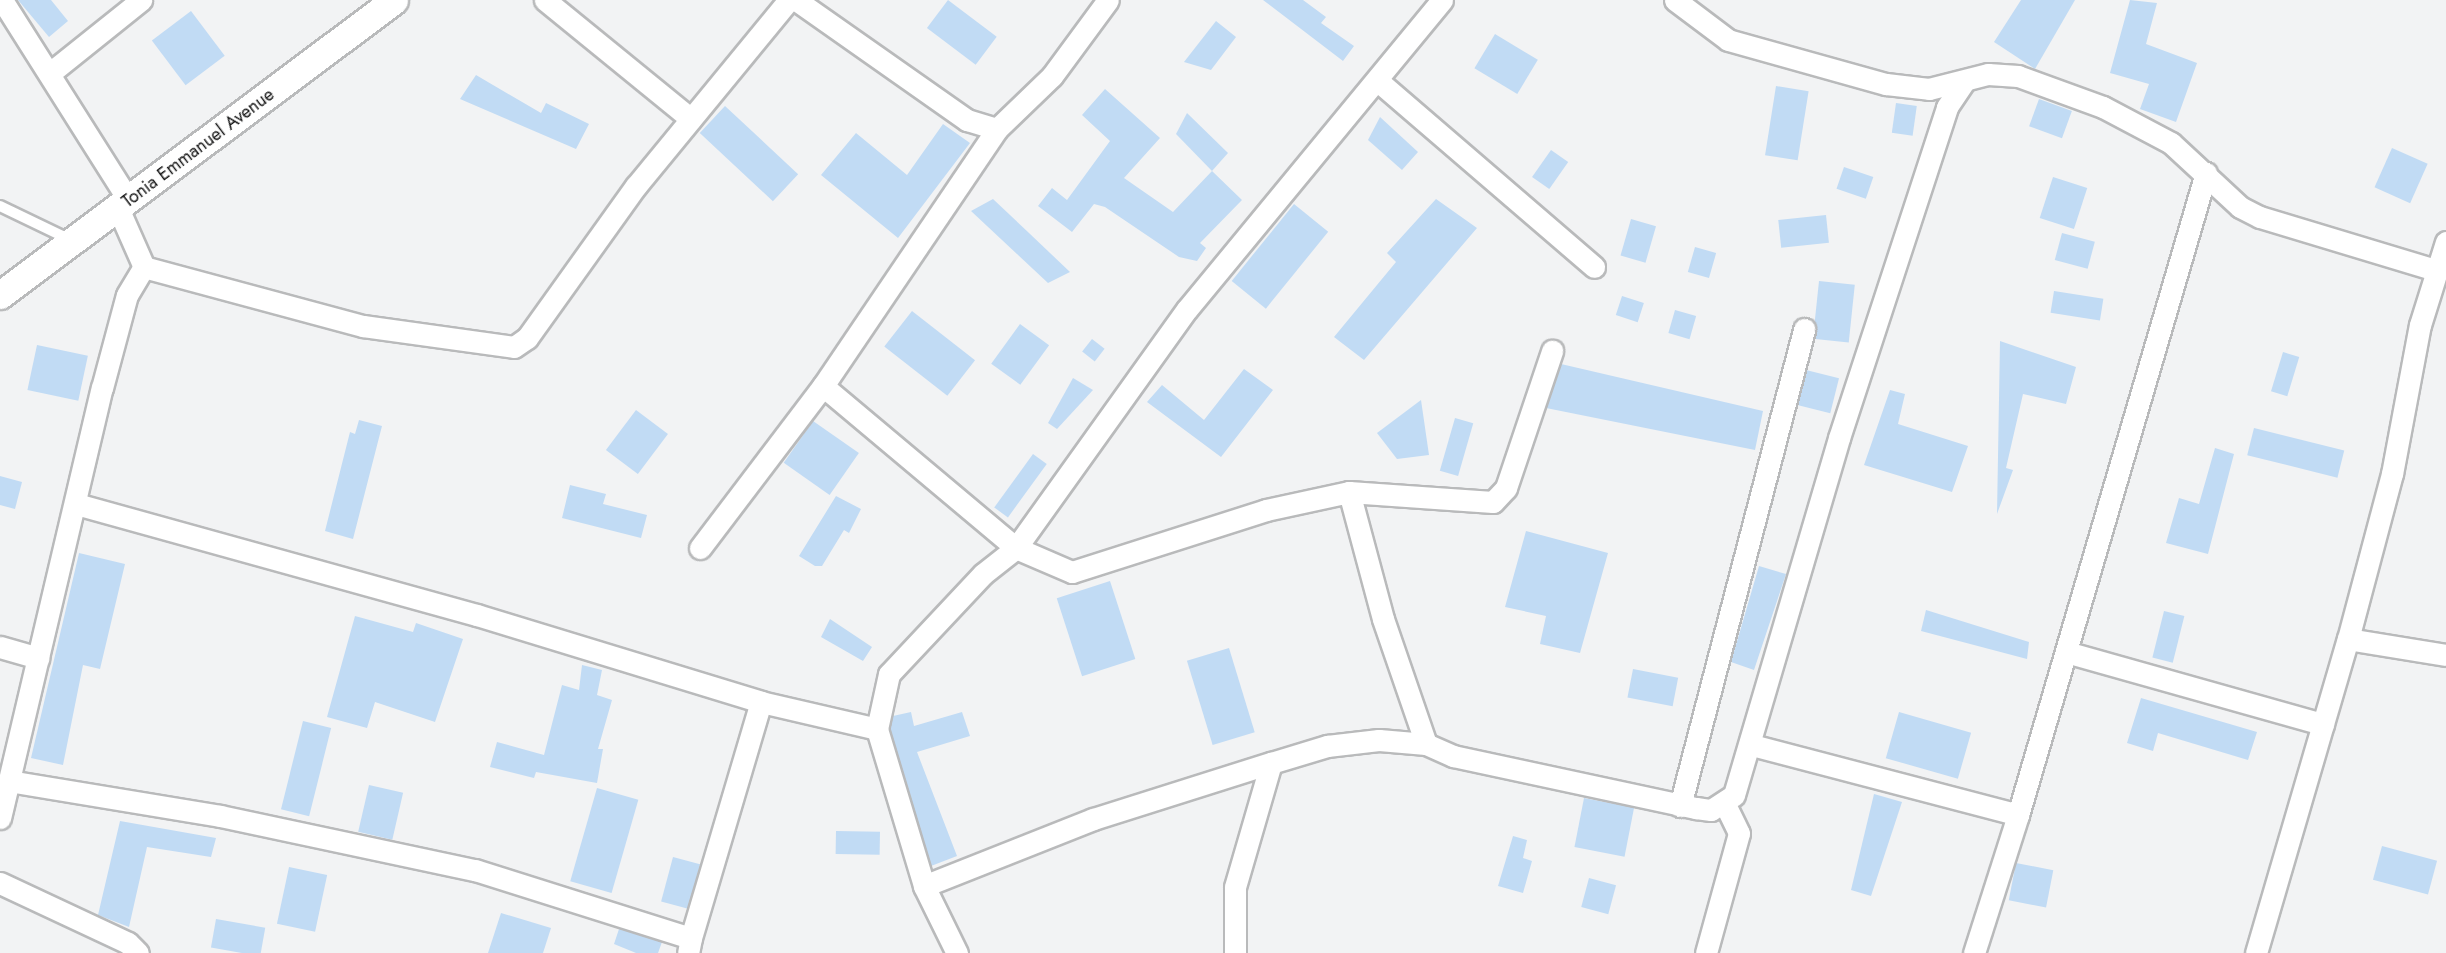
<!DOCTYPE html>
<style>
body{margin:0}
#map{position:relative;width:2446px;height:953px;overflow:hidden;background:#f2f3f4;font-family:Jost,sans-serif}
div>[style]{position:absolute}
.building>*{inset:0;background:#c1dbf4;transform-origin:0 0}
.roads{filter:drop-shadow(2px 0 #b9babb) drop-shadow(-2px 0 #b9babb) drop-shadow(0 2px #b9babb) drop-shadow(0 -2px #b9babb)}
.service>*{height:10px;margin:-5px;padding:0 5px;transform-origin:5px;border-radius:5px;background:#fff}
.minor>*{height:21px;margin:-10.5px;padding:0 10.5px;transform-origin:10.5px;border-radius:10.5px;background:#fff}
.tertiary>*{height:27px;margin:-13.5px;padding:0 13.5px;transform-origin:13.5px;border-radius:13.5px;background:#fff}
span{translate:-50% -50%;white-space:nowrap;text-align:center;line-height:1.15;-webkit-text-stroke:4.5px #fff;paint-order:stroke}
.street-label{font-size:18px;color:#111}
</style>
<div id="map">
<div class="building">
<div style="clip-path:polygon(18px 0,51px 0,68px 21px,49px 37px)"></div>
<div style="left:948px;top:0;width:61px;height:35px;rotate:37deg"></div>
<div style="clip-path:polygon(1263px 0,1303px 0,1326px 17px,1321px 23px,1354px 46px,1343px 61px)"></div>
<div style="clip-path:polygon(2021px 0,2075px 0,2035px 69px,1994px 42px)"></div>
<div style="clip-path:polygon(2130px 0,2157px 3px,2146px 44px,2197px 63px,2176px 122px,2140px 109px,2149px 84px,2110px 73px)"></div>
<div style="left:191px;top:11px;width:56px;height:49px;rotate:53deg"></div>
<div style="clip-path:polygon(1216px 21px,1236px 37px,1211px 70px,1184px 62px)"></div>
<div style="left:1495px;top:34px;width:50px;height:40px;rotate:31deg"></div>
<div style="clip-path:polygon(476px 75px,541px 113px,546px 103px,589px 124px,576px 149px,460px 99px)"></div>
<div style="left:1776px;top:86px;width:33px;height:70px;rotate:9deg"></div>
<div style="clip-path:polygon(1105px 89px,1160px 138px,1124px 178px,1173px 212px,1212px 171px,1242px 200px,1200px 243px,1206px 248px,1197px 261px,1179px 257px,1105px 207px,1094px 204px,1072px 232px,1038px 206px,1052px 188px,1067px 200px,1110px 141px,1082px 115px)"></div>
<div style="left:2039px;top:99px;width:35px;height:29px;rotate:20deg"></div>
<div style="left:1896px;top:103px;width:21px;height:30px;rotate:8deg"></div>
<div style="left:725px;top:106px;width:100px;height:37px;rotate:43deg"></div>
<div style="clip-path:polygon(1187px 113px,1228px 153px,1212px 171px,1176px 134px)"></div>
<div style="clip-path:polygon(1380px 117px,1418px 152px,1402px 170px,1368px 140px)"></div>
<div style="clip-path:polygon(943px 124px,970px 143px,898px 238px,821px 175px,856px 133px,907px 175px)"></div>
<div style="left:2392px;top:148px;width:39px;height:43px;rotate:24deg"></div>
<div style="left:1551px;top:150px;width:21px;height:33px;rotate:35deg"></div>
<div style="left:1844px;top:167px;width:31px;height:23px;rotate:19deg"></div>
<div style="left:2053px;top:177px;width:36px;height:43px;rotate:18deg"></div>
<div style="clip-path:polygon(993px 199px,1029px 233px,1070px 272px,1048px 283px,971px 211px)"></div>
<div style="clip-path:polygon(1436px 199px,1477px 228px,1364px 360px,1334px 337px,1396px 262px,1387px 253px)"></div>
<div style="left:1294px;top:204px;width:44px;height:99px;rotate:39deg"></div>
<div style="left:1826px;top:215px;width:28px;height:48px;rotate:84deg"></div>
<div style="left:1631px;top:219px;width:26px;height:38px;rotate:16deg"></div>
<div style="left:2062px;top:233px;width:34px;height:28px;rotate:15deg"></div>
<div style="left:1695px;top:247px;width:22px;height:26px;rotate:16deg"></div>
<div style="left:1819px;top:281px;width:36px;height:58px;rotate:6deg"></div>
<div style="left:2054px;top:291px;width:50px;height:22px;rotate:9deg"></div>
<div style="left:1622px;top:296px;width:23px;height:20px;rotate:18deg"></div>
<div style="left:1675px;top:310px;width:22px;height:24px;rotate:16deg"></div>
<div style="left:912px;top:311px;width:80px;height:45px;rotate:38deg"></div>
<div style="left:1020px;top:324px;width:36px;height:49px;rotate:36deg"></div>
<div style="left:1092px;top:339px;width:16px;height:16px;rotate:38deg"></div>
<div style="clip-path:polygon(2000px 341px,2076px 367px,2066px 404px,2023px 394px,2006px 468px,2013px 470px,1997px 514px)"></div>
<div style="left:37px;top:345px;width:52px;height:46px;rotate:12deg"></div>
<div style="left:2283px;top:352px;width:17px;height:41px;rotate:17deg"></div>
<div style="clip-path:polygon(1561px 364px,1763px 411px,1755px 450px,1546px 408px)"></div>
<div style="clip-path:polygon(1244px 369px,1273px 390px,1221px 457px,1147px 402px,1162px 385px,1204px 420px)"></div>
<div style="left:1806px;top:370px;width:34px;height:36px;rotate:14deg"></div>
<div style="clip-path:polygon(1073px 378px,1093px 390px,1057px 429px,1048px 423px)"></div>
<div style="clip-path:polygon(1890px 390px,1905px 394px,1898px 424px,1968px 446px,1952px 492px,1864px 465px)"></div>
<div style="clip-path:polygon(1421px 400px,1429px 455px,1397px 459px,1377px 433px)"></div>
<div style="left:636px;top:410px;width:40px;height:50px;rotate:37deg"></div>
<div style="left:1455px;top:418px;width:19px;height:55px;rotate:16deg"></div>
<div style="clip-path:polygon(359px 420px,382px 426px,353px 539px,325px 531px,350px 432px,355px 434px)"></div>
<div style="left:813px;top:421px;width:56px;height:51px;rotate:35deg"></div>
<div style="left:2254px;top:428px;width:93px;height:28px;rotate:14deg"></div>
<div style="clip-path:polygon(2215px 448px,2234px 454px,2208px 554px,2166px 543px,2179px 498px,2199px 504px)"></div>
<div style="left:1033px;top:454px;width:17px;height:66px;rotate:36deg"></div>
<div style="clip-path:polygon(0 476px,22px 482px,15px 509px,0 505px)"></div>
<div style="clip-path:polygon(570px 485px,606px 494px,603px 504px,647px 515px,641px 538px,562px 518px)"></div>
<div style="clip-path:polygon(836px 496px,861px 509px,849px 533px,844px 530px,822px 566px,815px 566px,799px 556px)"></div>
<div style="clip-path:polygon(1526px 531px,1608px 553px,1580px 653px,1540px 644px,1546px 616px,1505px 607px)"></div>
<div style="clip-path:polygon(79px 553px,125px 564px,100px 669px,83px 665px,63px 765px,31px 758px)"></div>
<div style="clip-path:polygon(1759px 566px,1786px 574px,1754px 670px,1731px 662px)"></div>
<div style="left:1110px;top:581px;width:82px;height:56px;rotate:72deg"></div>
<div style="clip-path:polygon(1926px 610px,2029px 642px,2027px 659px,1921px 631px)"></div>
<div style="left:2164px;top:611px;width:21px;height:48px;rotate:14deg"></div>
<div style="clip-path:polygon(355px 616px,413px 632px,416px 623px,463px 639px,435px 722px,375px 702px,367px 728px,327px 717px)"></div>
<div style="clip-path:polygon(830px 619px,872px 647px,863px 661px,821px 637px)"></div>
<div style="left:1229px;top:648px;width:88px;height:44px;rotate:73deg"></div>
<div style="clip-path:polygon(582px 665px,602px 670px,597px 695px,612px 700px,598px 749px,603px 749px,597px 783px,536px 772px,534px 778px,490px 767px,497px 742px,544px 755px,562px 685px,579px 690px)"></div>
<div style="left:1633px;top:669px;width:46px;height:29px;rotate:11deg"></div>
<div style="clip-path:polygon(2141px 698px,2257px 732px,2248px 760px,2158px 733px,2153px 751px,2127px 743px)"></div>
<div style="clip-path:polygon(911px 712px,914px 726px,962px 712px,970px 736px,917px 752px,957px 856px,931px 866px,890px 729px,893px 716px)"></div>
<div style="left:1899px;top:712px;width:75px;height:48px;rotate:16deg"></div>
<div style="left:303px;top:721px;width:29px;height:91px;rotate:14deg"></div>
<div style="left:369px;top:785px;width:35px;height:48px;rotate:13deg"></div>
<div style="left:597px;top:788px;width:43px;height:97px;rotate:16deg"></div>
<div style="clip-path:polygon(1874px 794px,1902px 802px,1871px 896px,1851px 890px)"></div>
<div style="left:1584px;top:798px;width:51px;height:50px;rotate:11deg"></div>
<div style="clip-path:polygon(120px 821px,216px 838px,211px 857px,147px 847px,129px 927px,98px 915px)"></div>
<div style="left:836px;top:831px;width:44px;height:23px;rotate:1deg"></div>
<div style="clip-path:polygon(1513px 836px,1527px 840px,1523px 858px,1532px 861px,1523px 893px,1498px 886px)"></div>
<div style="left:2382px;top:846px;width:57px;height:35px;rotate:15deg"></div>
<div style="left:673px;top:857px;width:28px;height:46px;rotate:15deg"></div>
<div style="left:2016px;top:863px;width:38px;height:38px;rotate:11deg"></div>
<div style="left:289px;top:867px;width:39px;height:58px;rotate:12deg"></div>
<div style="left:1589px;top:878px;width:28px;height:30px;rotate:15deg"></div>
<div style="clip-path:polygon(501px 913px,551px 928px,543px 953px,488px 953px)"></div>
<div style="left:216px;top:919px;width:50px;height:29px;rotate:10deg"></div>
<div style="clip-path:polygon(619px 929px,662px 942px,658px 953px,636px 953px,614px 944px)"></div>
</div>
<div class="roads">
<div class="service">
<div style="left:0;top:206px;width:79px;rotate:25.6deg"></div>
</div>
<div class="minor">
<div style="left:2px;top:0;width:236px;rotate:57.7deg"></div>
<div style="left:545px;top:0;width:188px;rotate:39.2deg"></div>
<div style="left:796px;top:0;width:209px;rotate:35.1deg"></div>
<div style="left:967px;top:120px;width:31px;rotate:17deg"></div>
<div style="left:997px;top:129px;width:76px;rotate:-43.9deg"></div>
<div style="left:1052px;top:76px;width:94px;rotate:-53.6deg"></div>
<div style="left:1442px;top:0;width:401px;rotate:129.5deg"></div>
<div style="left:1187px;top:309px;width:294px;rotate:125.6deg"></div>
<div style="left:1016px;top:548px;width:61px;rotate:23.2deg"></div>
<div style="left:1072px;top:572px;width:204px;rotate:-17.7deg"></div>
<div style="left:1266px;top:510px;width:85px;rotate:-12.2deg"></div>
<div style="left:1349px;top:492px;width:144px;rotate:4deg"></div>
<div style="left:1493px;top:502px;width:19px;rotate:-47deg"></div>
<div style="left:1506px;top:488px;width:145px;rotate:-71.4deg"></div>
<div style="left:1675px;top:0;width:66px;rotate:37deg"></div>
<div style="left:1728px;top:40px;width:164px;rotate:15.6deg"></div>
<div style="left:1886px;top:84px;width:43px;rotate:6.6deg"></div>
<div style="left:1929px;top:89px;width:61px;rotate:-14.3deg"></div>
<div style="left:1988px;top:74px;width:30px;rotate:4deg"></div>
<div style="left:2018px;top:76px;width:90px;rotate:20deg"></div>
<div style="left:2103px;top:107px;width:77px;rotate:27.9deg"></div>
<div style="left:2171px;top:143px;width:94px;rotate:42.8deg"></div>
<div style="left:2240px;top:207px;width:22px;rotate:27deg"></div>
<div style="left:2260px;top:217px;width:184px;rotate:16.8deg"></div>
<div style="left:50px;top:73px;width:117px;rotate:-38.7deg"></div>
<div style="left:1378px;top:81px;width:285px;rotate:40.7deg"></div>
<div style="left:144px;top:267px;width:227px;rotate:15.1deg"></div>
<div style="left:363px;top:326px;width:152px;rotate:7.9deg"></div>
<div style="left:514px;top:347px;width:16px;rotate:-35deg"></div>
<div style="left:527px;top:338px;width:187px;rotate:-54.4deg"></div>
<div style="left:636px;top:186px;width:241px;rotate:-50.6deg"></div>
<div style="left:823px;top:386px;width:252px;rotate:40deg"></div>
<div style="left:1016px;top:548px;width:42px;rotate:141.8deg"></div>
<div style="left:983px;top:574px;width:137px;rotate:133.2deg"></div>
<div style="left:889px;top:674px;width:56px;rotate:102.3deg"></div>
<div style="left:877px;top:729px;width:164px;rotate:73.3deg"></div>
<div style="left:924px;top:886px;width:75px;rotate:63.8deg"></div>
<div style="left:1349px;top:492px;width:131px;rotate:75deg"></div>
<div style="left:1383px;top:619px;width:132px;rotate:71deg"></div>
<div style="left:76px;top:504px;width:416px;rotate:15.5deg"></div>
<div style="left:477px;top:615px;width:297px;rotate:17deg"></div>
<div style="left:761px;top:702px;width:119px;rotate:13.1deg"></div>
<div style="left:700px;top:548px;width:203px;rotate:-52.8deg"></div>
<div style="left:823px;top:386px;width:310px;rotate:-55.9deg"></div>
<div style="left:2348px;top:639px;width:99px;rotate:9.3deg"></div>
<div style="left:0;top:647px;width:40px;rotate:16deg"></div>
<div style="left:2066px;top:652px;width:267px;rotate:15.7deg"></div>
<div style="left:1752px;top:745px;width:275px;rotate:14.7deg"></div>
<div style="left:2018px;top:815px;width:669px;rotate:-73.68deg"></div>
<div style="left:9px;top:781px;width:214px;rotate:9.4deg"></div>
<div style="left:220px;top:816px;width:261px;rotate:12deg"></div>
<div style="left:475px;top:870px;width:226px;rotate:17.5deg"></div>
<div style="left:691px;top:938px;width:15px;rotate:101deg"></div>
<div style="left:1680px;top:806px;width:493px;rotate:-75.4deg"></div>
<div style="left:0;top:818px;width:442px;rotate:-76.7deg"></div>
<div style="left:102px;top:388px;width:96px;rotate:-75deg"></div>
<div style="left:127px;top:295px;width:33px;rotate:-59deg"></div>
<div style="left:144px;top:267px;width:64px;rotate:-113.8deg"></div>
<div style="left:0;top:883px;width:141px;rotate:25.1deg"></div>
<div style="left:128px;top:943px;width:14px;rotate:45deg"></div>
<div style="left:924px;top:886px;width:182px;rotate:-21.6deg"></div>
<div style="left:1093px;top:819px;width:187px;rotate:-17.5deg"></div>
<div style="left:691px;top:938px;width:246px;rotate:-73.5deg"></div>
<div style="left:1235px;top:953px;width:66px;rotate:-90deg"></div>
<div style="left:1235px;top:887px;width:129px;rotate:-73.8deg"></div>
<div style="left:1271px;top:763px;width:59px;rotate:-16.9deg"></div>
<div style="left:1327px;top:746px;width:52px;rotate:-6.6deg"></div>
<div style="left:1379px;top:740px;width:47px;rotate:4.9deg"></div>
<div style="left:1426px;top:744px;width:30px;rotate:24deg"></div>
<div style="left:1453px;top:756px;width:249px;rotate:12.1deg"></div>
<div style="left:1696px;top:808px;width:15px;rotate:8deg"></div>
<div style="left:1711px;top:810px;width:27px;rotate:-33deg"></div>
<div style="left:1734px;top:795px;width:372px;rotate:-73.6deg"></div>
<div style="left:1839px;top:438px;width:348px;rotate:-71.9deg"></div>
<div style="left:1947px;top:107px;width:32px;rotate:-56deg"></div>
<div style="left:1706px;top:953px;width:124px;rotate:-74.6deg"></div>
<div style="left:1739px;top:833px;width:32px;rotate:-116deg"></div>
<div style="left:1974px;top:953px;width:145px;rotate:-72.3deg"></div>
<div style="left:2256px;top:953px;width:327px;rotate:-73.7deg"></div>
<div style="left:2348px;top:639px;width:171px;rotate:-75.1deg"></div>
<div style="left:2392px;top:474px;width:152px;rotate:-79.4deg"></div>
<div style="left:2420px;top:325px;width:87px;rotate:-72.6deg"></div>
</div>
<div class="tertiary">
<div style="left:0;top:295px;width:492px;rotate:-36.8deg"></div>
</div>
</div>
<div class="street-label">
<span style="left:198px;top:148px;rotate:-37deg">Tonia Emmanuel Avenue</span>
</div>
</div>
